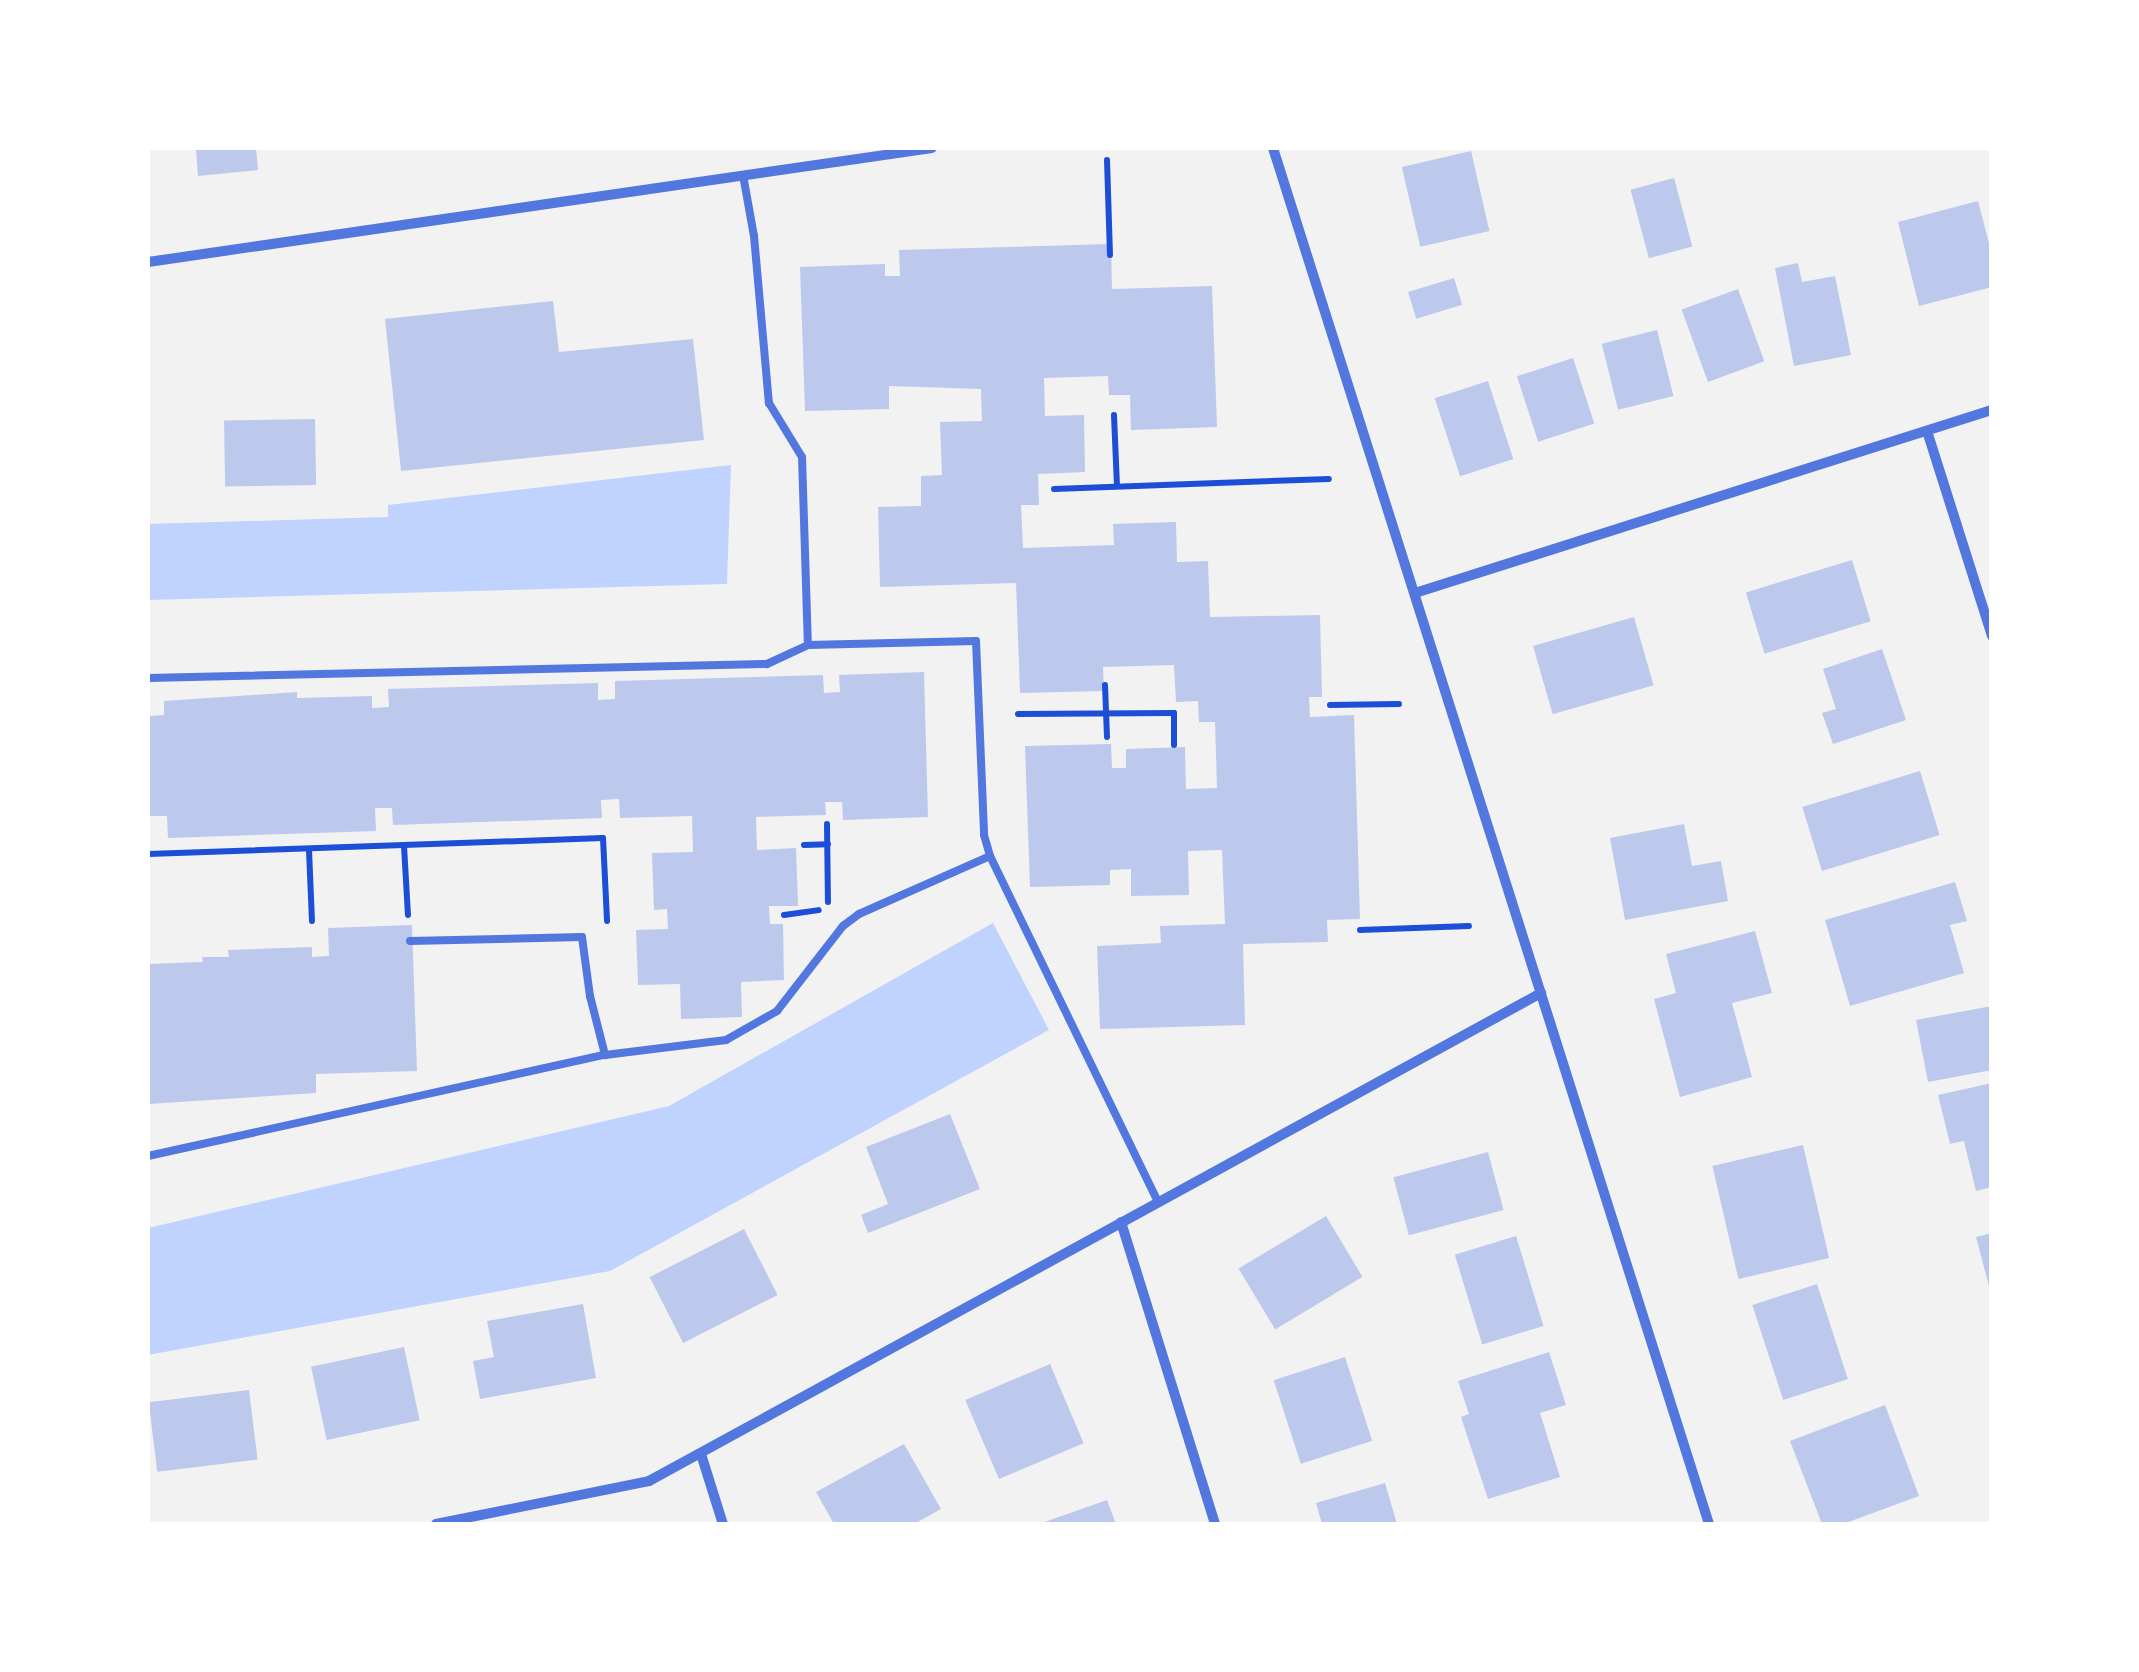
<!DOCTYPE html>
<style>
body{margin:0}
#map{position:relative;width:2139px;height:1672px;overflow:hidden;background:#f2f2f2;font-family:"Roboto Condensed",sans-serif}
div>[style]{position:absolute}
.water>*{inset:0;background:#bfd3fe}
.building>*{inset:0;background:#bdc9ec;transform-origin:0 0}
.path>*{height:6px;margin:-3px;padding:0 3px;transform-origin:3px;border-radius:3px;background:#1d4ed8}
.service>*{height:8px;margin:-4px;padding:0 4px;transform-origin:4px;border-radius:4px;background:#5277de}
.minor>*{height:10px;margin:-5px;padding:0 5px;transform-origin:5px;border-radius:5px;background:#5277de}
span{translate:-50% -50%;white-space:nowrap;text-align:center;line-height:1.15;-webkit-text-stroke:8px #fff;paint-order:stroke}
.frame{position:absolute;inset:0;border:150px solid #fff;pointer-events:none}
</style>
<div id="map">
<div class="water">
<div style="clip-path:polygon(731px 465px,727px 584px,148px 600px,148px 524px,388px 517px,388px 505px)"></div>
<div style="clip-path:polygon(993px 923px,1049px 1030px,610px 1271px,148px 1355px,148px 1228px,669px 1106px)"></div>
</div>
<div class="building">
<div style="clip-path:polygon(196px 148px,256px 148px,258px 170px,198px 176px)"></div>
<div style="left:1471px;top:151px;width:82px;height:71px;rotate:77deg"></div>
<div style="left:1674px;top:178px;width:71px;height:45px;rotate:75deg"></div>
<div style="clip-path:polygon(1978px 201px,1992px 255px,1992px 287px,1919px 306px,1898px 222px)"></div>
<div style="clip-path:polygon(1111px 244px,1112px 289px,1212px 286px,1217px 427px,1131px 430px,1130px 395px,1109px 395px,1108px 376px,1044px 378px,1045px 416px,1084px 415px,1085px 472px,1038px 474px,1039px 505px,1021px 505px,1023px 548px,1114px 545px,1113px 524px,1176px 522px,1177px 562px,1208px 561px,1210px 617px,1320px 615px,1322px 697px,1309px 697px,1310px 717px,1354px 715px,1360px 919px,1327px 920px,1328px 942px,1243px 944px,1245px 1025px,1100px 1029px,1097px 946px,1161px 943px,1160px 926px,1225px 924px,1222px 850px,1188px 851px,1189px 895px,1131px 896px,1131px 869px,1110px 870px,1110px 885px,1030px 887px,1025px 746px,1111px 744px,1112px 768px,1126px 768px,1126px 749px,1185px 747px,1186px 789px,1217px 788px,1215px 722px,1199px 722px,1198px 701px,1176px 702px,1174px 665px,1103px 667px,1104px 691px,1020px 693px,1016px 583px,880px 587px,878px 507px,921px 506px,921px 476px,942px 475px,940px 422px,982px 421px,981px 389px,889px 386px,889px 409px,805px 411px,800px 267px,885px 264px,885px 276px,900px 276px,899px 250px)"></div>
<div style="clip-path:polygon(1798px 263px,1802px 282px,1835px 276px,1851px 355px,1794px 366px,1775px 268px)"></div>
<div style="left:1454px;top:278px;width:28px;height:48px;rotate:73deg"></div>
<div style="left:1738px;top:289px;width:77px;height:60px;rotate:70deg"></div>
<div style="clip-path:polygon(553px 301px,559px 352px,693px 339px,704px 440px,401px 471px,385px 319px)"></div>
<div style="left:1657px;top:330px;width:68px;height:57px;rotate:76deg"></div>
<div style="left:1573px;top:358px;width:69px;height:59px;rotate:72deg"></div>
<div style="left:1488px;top:381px;width:82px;height:56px;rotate:72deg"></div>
<div style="left:315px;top:419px;width:66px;height:91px;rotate:89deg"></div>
<div style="left:1852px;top:560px;width:64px;height:111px;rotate:73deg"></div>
<div style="left:1634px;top:617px;width:71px;height:105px;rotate:74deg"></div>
<div style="clip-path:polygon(1882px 649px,1906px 720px,1833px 744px,1822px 713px,1836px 709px,1823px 669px)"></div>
<div style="clip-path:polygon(924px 672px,928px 817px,843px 820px,842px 802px,825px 802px,826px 815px,756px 817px,757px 850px,796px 848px,798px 906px,769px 906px,770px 924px,783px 924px,784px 980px,741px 982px,742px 1017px,681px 1019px,680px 984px,638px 985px,636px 930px,668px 929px,667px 909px,654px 910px,652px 853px,693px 852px,692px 816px,620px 818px,619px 799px,601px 800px,602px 818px,393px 825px,392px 808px,375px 808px,376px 831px,168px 838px,167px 816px,148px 816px,148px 716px,164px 715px,164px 701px,297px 692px,297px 698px,372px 696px,372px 708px,389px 707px,388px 689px,598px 683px,598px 700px,615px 699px,615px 681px,823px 675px,824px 693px,840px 692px,839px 675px)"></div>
<div style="left:1920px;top:771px;width:67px;height:123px;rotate:73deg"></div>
<div style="clip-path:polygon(1684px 824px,1692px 866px,1721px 861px,1728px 901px,1625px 920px,1610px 838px)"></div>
<div style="clip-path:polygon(1955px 882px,1967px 921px,1950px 925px,1964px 973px,1850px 1006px,1825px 920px)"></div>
<div style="clip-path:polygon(412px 925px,417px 1071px,316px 1074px,316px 1093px,148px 1104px,148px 964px,203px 962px,202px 957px,229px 957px,228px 950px,312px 947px,312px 957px,329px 956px,328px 928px)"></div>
<div style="clip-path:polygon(1755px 931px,1772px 993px,1732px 1003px,1752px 1077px,1680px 1097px,1654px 999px,1676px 993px,1666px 954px)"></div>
<div style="clip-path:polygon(1992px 1006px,1992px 1070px,1928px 1082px,1916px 1020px)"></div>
<div style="clip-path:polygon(1992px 1083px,1992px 1187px,1976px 1191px,1964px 1141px,1950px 1144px,1938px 1095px)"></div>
<div style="clip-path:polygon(950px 1114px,980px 1189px,868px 1233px,861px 1215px,888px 1204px,866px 1147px)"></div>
<div style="left:1803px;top:1145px;width:116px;height:93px;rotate:77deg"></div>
<div style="left:1488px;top:1152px;width:60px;height:98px;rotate:75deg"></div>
<div style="left:1326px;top:1216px;width:71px;height:102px;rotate:59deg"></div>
<div style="left:744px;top:1229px;width:74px;height:106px;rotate:63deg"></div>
<div style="clip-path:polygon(1992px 1233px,1992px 1290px,1990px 1290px,1976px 1237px)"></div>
<div style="left:1516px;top:1236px;width:94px;height:64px;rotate:73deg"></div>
<div style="left:1817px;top:1284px;width:100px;height:68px;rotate:72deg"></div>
<div style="clip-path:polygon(583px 1304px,596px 1378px,480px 1399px,473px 1361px,494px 1357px,487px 1321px)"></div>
<div style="left:404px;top:1347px;width:75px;height:95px;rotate:78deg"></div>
<div style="clip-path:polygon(1549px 1352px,1566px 1405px,1540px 1413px,1560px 1477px,1488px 1499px,1461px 1417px,1469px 1414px,1458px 1381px)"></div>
<div style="left:1345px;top:1357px;width:88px;height:75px;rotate:72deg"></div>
<div style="left:1050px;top:1364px;width:86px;height:92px;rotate:67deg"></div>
<div style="left:249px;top:1390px;width:70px;height:101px;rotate:83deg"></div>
<div style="clip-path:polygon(1885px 1405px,1919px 1496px,1843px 1524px,1822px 1524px,1790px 1441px)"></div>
<div style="clip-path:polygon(904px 1444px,941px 1509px,914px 1524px,834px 1524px,816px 1492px)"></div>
<div style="clip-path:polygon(1385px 1483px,1397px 1524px,1322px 1524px,1316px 1503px)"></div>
<div style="clip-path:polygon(1107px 1500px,1116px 1524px,1039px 1524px)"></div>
</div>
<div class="path">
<div style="left:1107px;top:160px;width:95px;rotate:88.2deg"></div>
<div style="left:1114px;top:415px;width:71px;rotate:87.6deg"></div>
<div style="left:1054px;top:489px;width:275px;rotate:-2.1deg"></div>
<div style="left:1105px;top:685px;width:52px;rotate:87.8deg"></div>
<div style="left:1330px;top:705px;width:69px;rotate:-0.8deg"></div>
<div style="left:1018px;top:714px;width:156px;rotate:-0.4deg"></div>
<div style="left:1174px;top:713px;width:32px;rotate:90deg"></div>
<div style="left:827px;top:824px;width:78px;rotate:89.3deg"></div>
<div style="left:804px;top:845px;width:24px;rotate:-2deg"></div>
<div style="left:404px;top:846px;width:69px;rotate:86.7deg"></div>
<div style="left:309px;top:850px;width:71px;rotate:87.6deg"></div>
<div style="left:148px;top:854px;width:455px;rotate:-2deg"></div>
<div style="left:603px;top:838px;width:83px;rotate:87.2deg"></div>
<div style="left:784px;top:915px;width:35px;rotate:-8deg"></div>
<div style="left:1360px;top:930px;width:109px;rotate:-2.1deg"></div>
</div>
<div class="service">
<div style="left:743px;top:175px;width:62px;rotate:79.8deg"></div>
<div style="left:754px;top:236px;width:168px;rotate:84.9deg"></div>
<div style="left:769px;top:403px;width:63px;rotate:58.6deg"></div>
<div style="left:802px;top:457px;width:188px;rotate:88.2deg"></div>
<div style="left:148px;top:678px;width:619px;rotate:-1.3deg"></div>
<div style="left:767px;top:664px;width:45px;rotate:-24.9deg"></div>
<div style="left:808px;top:645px;width:168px;rotate:-1.4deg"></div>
<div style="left:976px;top:641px;width:194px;rotate:87.6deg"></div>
<div style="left:984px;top:835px;width:22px;rotate:74deg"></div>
<div style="left:990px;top:856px;width:385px;rotate:64.1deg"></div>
<div style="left:410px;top:941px;width:172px;rotate:-1.3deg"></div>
<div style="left:582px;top:937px;width:60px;rotate:82.3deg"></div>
<div style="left:590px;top:996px;width:61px;rotate:75.7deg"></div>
<div style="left:148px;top:1156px;width:468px;rotate:-12.5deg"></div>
<div style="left:605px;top:1055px;width:122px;rotate:-7.1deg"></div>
<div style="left:726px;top:1040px;width:59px;rotate:-29.6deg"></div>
<div style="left:777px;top:1011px;width:108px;rotate:-52.2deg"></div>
<div style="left:843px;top:926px;width:20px;rotate:-37deg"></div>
<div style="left:859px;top:914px;width:143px;rotate:-23.9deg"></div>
</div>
<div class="minor">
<div style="left:1273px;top:148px;width:1443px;rotate:72.42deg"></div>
<div style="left:148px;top:262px;width:792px;rotate:-8.27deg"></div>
<div style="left:1927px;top:431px;width:215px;rotate:72.4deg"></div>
<div style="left:1415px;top:593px;width:605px;rotate:-17.6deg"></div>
<div style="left:1121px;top:1222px;width:316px;rotate:72.7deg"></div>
<div style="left:701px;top:1454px;width:73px;rotate:72.6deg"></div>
<div style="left:436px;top:1524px;width:217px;rotate:-11.4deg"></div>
<div style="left:649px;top:1481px;width:1017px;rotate:-28.68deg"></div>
</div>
<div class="frame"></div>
</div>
